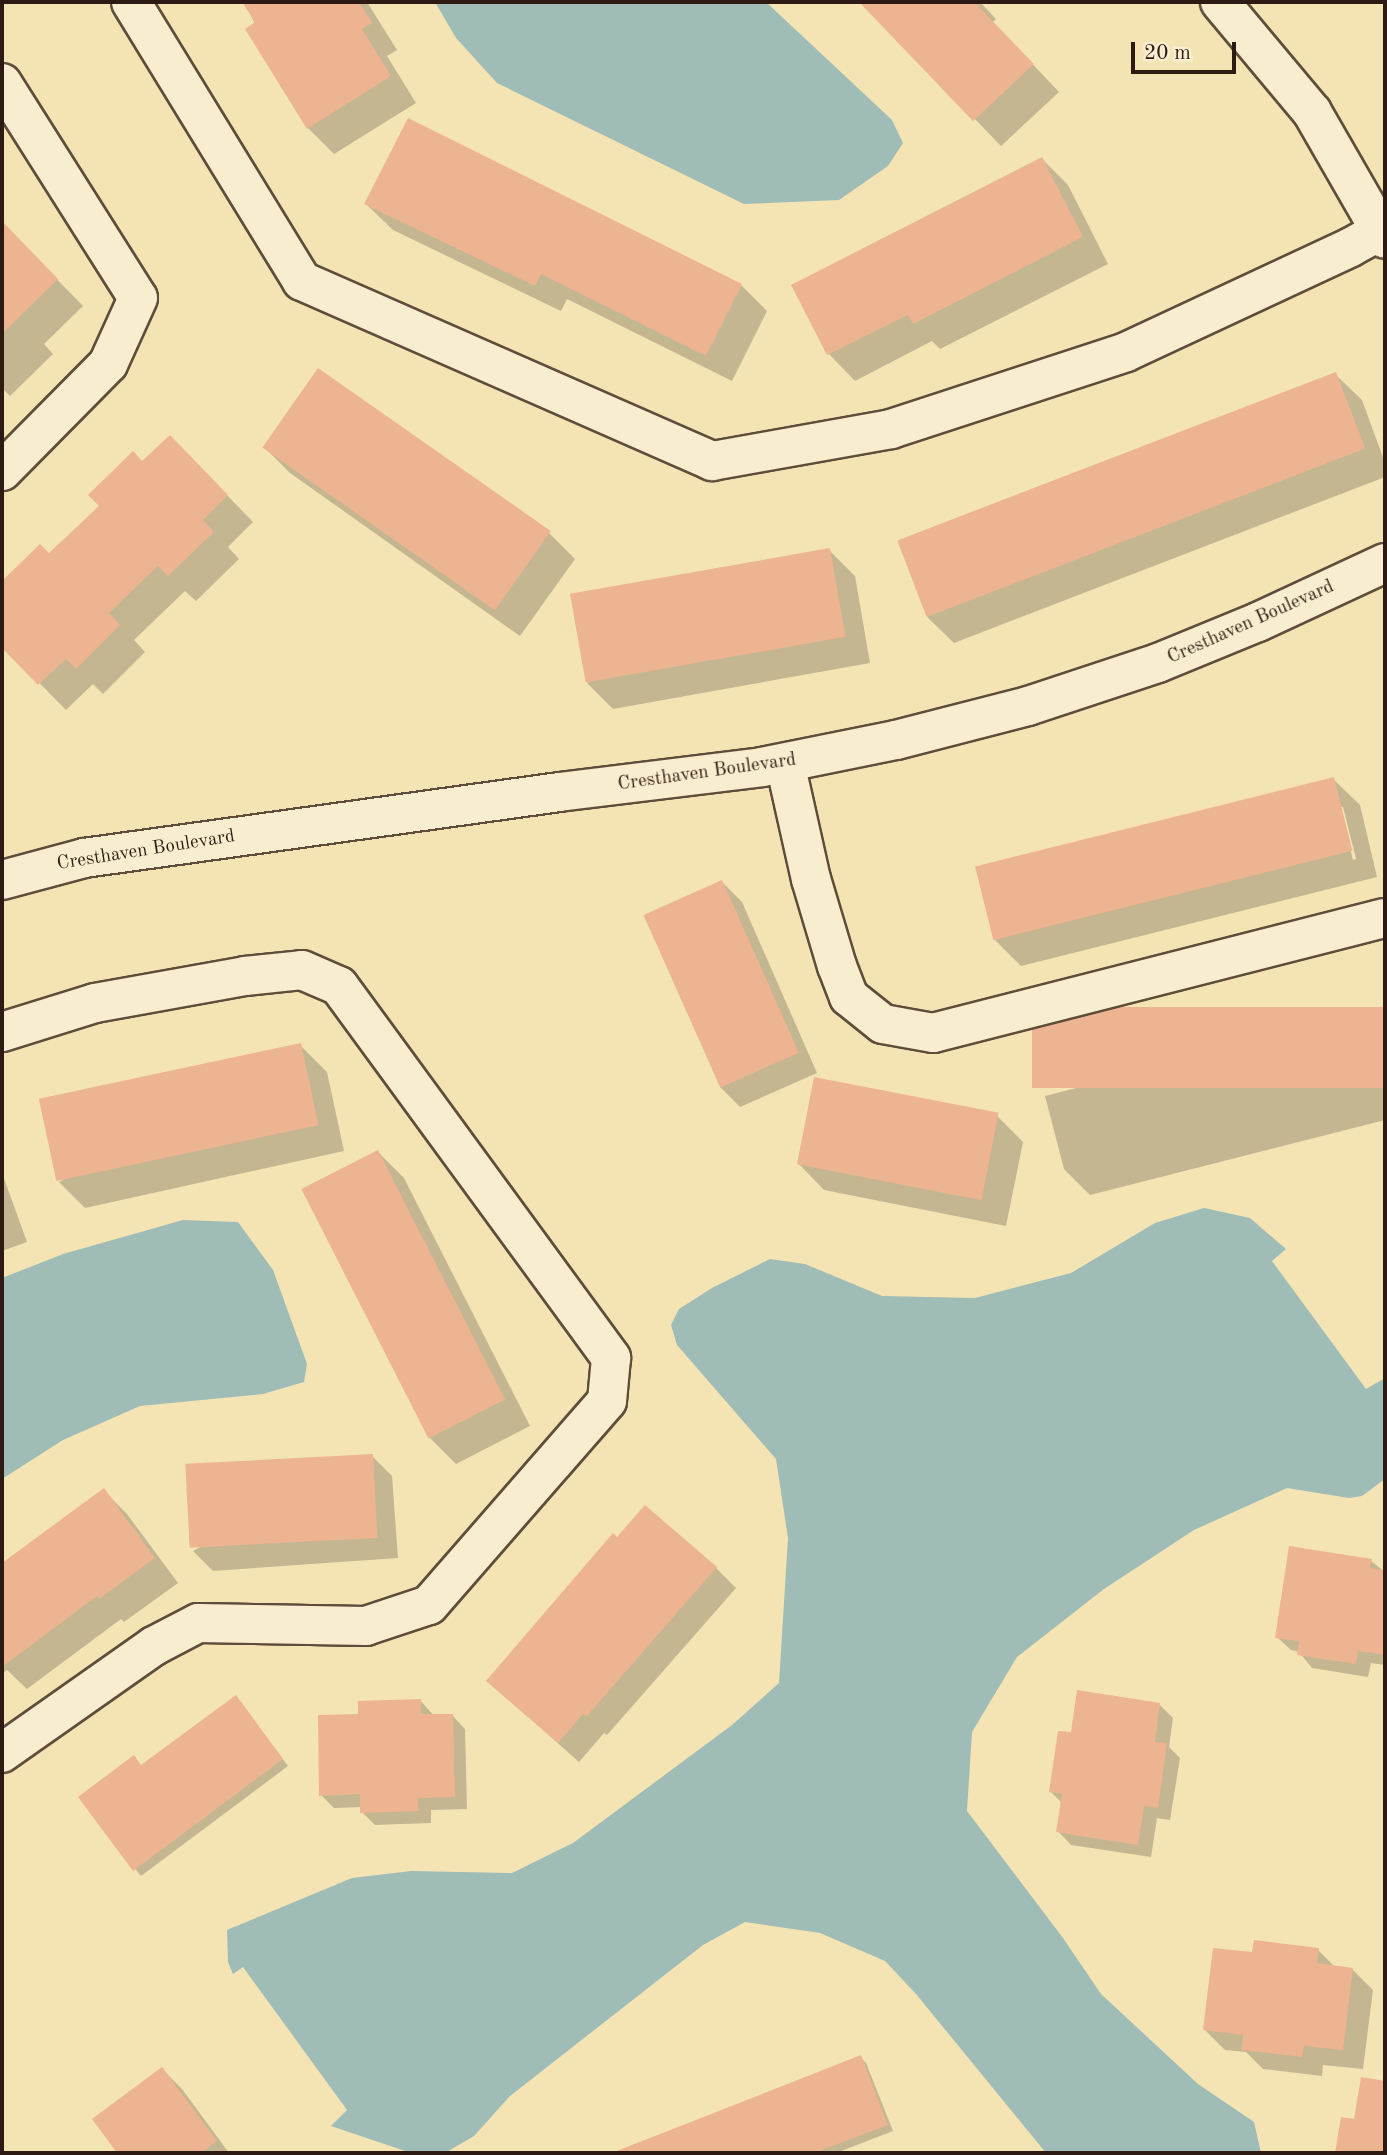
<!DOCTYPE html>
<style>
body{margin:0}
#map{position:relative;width:1387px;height:2155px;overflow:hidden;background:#f4e4b4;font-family:"Old Standard TT",serif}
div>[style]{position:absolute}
.water>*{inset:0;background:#9fbcb6}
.shadow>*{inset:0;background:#0003}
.building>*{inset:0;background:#ecb491;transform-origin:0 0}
.roads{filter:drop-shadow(2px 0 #5f4c3a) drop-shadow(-2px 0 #5f4c3a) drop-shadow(0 2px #5f4c3a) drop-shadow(0 -2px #5f4c3a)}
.minor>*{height:38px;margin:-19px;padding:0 19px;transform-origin:19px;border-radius:19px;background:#f8edce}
span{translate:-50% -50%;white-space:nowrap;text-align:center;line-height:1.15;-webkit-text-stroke:6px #f8edce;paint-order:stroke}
.street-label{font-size:19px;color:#2d1a12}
.frame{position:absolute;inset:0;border:4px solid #2d1a12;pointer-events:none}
.scale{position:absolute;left:1131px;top:42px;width:105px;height:32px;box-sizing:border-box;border:4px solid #2d1a12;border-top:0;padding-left:9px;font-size:21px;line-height:24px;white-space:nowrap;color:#2d1a12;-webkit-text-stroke:5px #f8edce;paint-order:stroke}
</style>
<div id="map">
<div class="water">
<div style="clip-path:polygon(435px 2px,766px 2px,892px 120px,903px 143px,888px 166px,839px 200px,744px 204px,497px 83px,456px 38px)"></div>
<div style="clip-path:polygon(1204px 1208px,1250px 1218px,1286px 1249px,1272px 1261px,1366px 1389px,1385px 1378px,1385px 1479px,1362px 1496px,1349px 1498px,1287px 1488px,1194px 1530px,1104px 1589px,1017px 1657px,972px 1732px,967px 1811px,1063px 1938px,1101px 1994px,1198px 2084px,1254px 2122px,1261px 2153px,1046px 2153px,916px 1994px,885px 1961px,820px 1933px,745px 1922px,703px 1945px,510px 2096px,474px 2136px,445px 2153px,411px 2153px,331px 2126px,347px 2110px,243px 1967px,233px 1974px,228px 1962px,227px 1930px,352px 1878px,411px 1871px,512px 1873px,573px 1843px,732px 1725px,779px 1683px,788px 1538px,776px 1459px,677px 1345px,671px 1325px,679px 1309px,712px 1288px,770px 1259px,805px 1264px,882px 1296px,975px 1298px,1071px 1273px,1155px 1223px)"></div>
<div style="clip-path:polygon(183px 1220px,238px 1222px,273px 1270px,307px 1364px,304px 1382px,263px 1394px,140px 1406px,63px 1440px,2px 1479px,2px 1278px,63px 1254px)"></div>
</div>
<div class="shadow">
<div style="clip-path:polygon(244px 2px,367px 2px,397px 50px,387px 56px,416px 103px,334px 154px,308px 128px)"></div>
<div style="clip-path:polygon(862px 2px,980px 2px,996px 19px,993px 22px,1059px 92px,1001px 146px)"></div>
<div style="clip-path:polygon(1042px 159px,1068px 185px,1108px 264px,940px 349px,932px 341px,855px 381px,829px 354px,794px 286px)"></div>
<div style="clip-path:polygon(366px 204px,741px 285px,767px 311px,732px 381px,567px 299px,561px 311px,393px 230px)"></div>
<div style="clip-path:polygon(2px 223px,83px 306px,44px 344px,53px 354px,10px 396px,2px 388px)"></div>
<div style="clip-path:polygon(1335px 374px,1362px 400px,1385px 463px,1385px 477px,954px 643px,927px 617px)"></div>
<div style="clip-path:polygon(264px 447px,549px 533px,575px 559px,520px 636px,290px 473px)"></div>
<div style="clip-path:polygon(196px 463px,253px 522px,228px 547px,239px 559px,196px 601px,185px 591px,134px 640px,145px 652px,103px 694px,93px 684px,66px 710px,2px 645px,2px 605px,7px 600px,2px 594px,2px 583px,40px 546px,49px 556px,143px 464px)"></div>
<div style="clip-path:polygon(829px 550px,855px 576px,870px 663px,613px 709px,587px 683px)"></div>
<div style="clip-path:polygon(evenodd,1333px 779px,1360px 805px,1377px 877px,1021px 966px,995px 940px,1333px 779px,1340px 807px,1343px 807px,1356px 859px,1353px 860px,1340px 807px)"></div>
<div style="clip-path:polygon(722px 882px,742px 902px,817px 1073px,740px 1107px,720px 1087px)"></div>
<div style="clip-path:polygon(1385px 1009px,1385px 1120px,1090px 1195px,1064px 1169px,1045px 1096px)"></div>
<div style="clip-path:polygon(300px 1045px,327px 1072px,344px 1151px,85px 1208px,59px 1182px)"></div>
<div style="clip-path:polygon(997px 1116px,1023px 1142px,1006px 1226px,824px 1190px,798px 1163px)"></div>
<div style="clip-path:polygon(378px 1152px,404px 1178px,530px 1426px,456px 1464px,430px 1438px)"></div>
<div style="clip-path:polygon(2px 1173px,27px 1242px,2px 1251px)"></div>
<div style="clip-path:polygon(372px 1456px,392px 1476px,398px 1558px,213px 1571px,193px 1551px)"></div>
<div style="clip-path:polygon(103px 1490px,127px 1514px,178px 1583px,124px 1622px,121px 1619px,27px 1689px,7px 1670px,2px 1674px,2px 1565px)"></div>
<div style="clip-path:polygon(617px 1539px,716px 1568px,736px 1588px,607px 1735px,604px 1733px,579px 1762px,488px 1681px)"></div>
<div style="clip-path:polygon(1371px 1561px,1385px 1572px,1385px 1665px,1371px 1663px,1368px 1677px,1312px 1668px,1299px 1652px,1291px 1650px,1277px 1637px)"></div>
<div style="clip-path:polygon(236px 1697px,288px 1766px,141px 1876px,107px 1834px,142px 1767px)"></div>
<div style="clip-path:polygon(420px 1700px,434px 1716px,452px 1715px,465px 1729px,467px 1809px,431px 1810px,431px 1823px,375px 1825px,362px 1812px,362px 1807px,334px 1808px,321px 1795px,359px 1716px)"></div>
<div style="clip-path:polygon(1160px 1705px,1173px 1718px,1169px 1747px,1180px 1758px,1170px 1820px,1157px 1818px,1151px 1857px,1071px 1845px,1058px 1831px,1062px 1803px,1050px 1791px,1072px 1734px)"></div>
<div style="clip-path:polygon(1318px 1950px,1335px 1967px,1352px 1969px,1373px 1990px,1363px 2069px,1323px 2065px,1322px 2076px,1263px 2069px,1246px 2052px,1225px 2050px,1205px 2030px,1254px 1954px)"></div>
<div style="clip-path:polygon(860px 2057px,866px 2063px,893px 2131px,836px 2153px,612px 2153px)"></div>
<div style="clip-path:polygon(162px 2069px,182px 2089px,229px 2153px,119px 2153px,94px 2119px)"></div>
<div style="clip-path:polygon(1363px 2079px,1385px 2083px,1385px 2153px,1337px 2153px,1342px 2119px,1356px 2121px)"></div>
</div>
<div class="building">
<div style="clip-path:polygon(242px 2px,359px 2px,372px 23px,362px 29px,391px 76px,307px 129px,245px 29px,255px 22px)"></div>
<div style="clip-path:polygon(859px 2px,974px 2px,1034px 64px,973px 121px)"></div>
<div style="clip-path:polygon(408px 118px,742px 284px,706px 356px,541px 274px,535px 286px,364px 204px)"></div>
<div style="clip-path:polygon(1042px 157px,1083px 237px,913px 324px,908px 315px,827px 355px,791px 285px)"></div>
<div style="clip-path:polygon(2px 221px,58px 279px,2px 334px)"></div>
<div style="left:318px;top:368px;width:284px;height:97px;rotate:35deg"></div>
<div style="left:1336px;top:372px;width:82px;height:470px;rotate:69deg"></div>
<div style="clip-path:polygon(170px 435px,228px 495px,203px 520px,214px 532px,168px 576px,158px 566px,109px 613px,120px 625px,76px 669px,66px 659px,38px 685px,2px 648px,2px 581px,40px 544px,49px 553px,99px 506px,88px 495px,133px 451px,142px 461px)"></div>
<div style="left:830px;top:548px;width:90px;height:264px;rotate:80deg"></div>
<div style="left:1334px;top:777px;width:76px;height:370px;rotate:76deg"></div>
<div style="left:722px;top:880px;width:189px;height:86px;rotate:66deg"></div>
<div style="left:1385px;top:1007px;width:81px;height:353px;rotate:90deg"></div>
<div style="left:301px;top:1043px;width:84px;height:268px;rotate:78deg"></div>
<div style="left:814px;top:1077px;width:188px;height:89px;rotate:11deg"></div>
<div style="left:378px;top:1150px;width:280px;height:86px;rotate:63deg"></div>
<div style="left:373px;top:1454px;width:84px;height:188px;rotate:87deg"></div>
<div style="clip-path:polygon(104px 1488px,155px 1558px,99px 1599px,97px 1596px,2px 1667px,2px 1563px)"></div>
<div style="clip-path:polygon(645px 1505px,717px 1567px,587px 1716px,583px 1714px,558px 1743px,486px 1681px,613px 1533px,617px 1537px)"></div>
<div style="clip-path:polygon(1289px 1546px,1372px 1559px,1370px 1568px,1385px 1570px,1385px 1655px,1358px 1651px,1356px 1664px,1297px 1655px,1299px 1641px,1275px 1638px)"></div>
<div style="clip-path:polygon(1077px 1690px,1160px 1703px,1155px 1742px,1167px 1743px,1158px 1808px,1144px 1806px,1138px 1845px,1056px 1832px,1062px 1794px,1049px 1792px,1058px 1731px,1071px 1732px)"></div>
<div style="clip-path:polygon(236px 1695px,283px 1759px,133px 1871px,78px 1797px,134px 1755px,141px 1765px)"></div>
<div style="clip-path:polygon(421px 1699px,421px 1714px,453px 1714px,455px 1797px,418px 1798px,419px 1811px,360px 1813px,360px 1794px,319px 1796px,318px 1715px,358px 1714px,358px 1701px)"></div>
<div style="clip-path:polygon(1254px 1940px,1319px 1948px,1317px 1963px,1353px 1968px,1343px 2050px,1304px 2046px,1302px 2057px,1241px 2050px,1243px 2035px,1203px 2030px,1213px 1948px,1252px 1952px)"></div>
<div style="clip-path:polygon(861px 2055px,888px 2125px,814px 2153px,612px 2153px)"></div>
<div style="clip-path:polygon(162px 2067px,217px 2141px,201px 2153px,117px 2153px,92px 2119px)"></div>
<div style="clip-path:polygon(1361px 2077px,1385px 2081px,1385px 2153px,1335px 2153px,1341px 2117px,1354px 2119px)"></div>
</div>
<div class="roads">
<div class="minor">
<div style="left:131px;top:2px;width:327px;rotate:58.5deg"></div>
<div style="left:302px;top:281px;width:448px;rotate:23.7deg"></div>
<div style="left:712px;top:461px;width:182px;rotate:-10.1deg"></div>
<div style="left:891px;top:429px;width:247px;rotate:-18.1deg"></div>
<div style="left:1126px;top:352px;width:248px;rotate:-25deg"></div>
<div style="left:1351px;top:247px;width:39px;rotate:-29deg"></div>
<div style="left:1220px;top:2px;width:143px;rotate:50.1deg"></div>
<div style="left:1312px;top:112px;width:146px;rotate:60.1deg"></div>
<div style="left:2px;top:83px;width:254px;rotate:57.7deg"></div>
<div style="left:138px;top:298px;width:72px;rotate:114.4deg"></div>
<div style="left:108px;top:364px;width:151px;rotate:134.7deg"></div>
<div style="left:785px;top:763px;width:119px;rotate:77.4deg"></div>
<div style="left:811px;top:879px;width:91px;rotate:73.4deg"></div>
<div style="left:837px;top:966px;width:33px;rotate:69deg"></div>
<div style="left:849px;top:997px;width:43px;rotate:38.5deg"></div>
<div style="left:883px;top:1024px;width:51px;rotate:10.2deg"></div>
<div style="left:933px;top:1033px;width:466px;rotate:-14.3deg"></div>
<div style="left:2px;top:880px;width:85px;rotate:-15deg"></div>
<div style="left:84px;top:858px;width:480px;rotate:-7.9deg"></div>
<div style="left:559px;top:792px;width:205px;rotate:-7deg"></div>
<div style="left:762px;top:767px;width:137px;rotate:-11.4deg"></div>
<div style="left:896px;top:740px;width:136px;rotate:-14.4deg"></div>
<div style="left:1028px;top:706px;width:137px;rotate:-18.3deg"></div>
<div style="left:1158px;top:663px;width:108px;rotate:-22.3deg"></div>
<div style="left:1258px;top:622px;width:140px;rotate:-24.9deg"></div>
<div style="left:2px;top:1032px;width:97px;rotate:-17.3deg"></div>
<div style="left:95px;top:1003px;width:152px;rotate:-10.2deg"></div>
<div style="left:245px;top:976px;width:57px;rotate:-6deg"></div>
<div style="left:302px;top:970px;width:40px;rotate:23.4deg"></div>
<div style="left:339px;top:986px;width:461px;rotate:53.8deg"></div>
<div style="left:611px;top:1358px;width:43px;rotate:95.3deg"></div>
<div style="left:607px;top:1401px;width:271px;rotate:131.1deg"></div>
<div style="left:429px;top:1605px;width:66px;rotate:161.6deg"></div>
<div style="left:366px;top:1626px;width:168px;rotate:-179deg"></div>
<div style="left:198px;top:1623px;width:50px;rotate:152.4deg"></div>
<div style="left:154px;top:1646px;width:186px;rotate:144.9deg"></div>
</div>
</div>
<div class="street-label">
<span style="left:1251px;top:623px;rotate:-24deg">Cresthaven Boulevard</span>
<span style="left:707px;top:773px;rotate:-8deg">Cresthaven Boulevard</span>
<span style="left:146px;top:851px;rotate:-9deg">Cresthaven Boulevard</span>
</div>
<div class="frame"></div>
<div class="scale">20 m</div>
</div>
